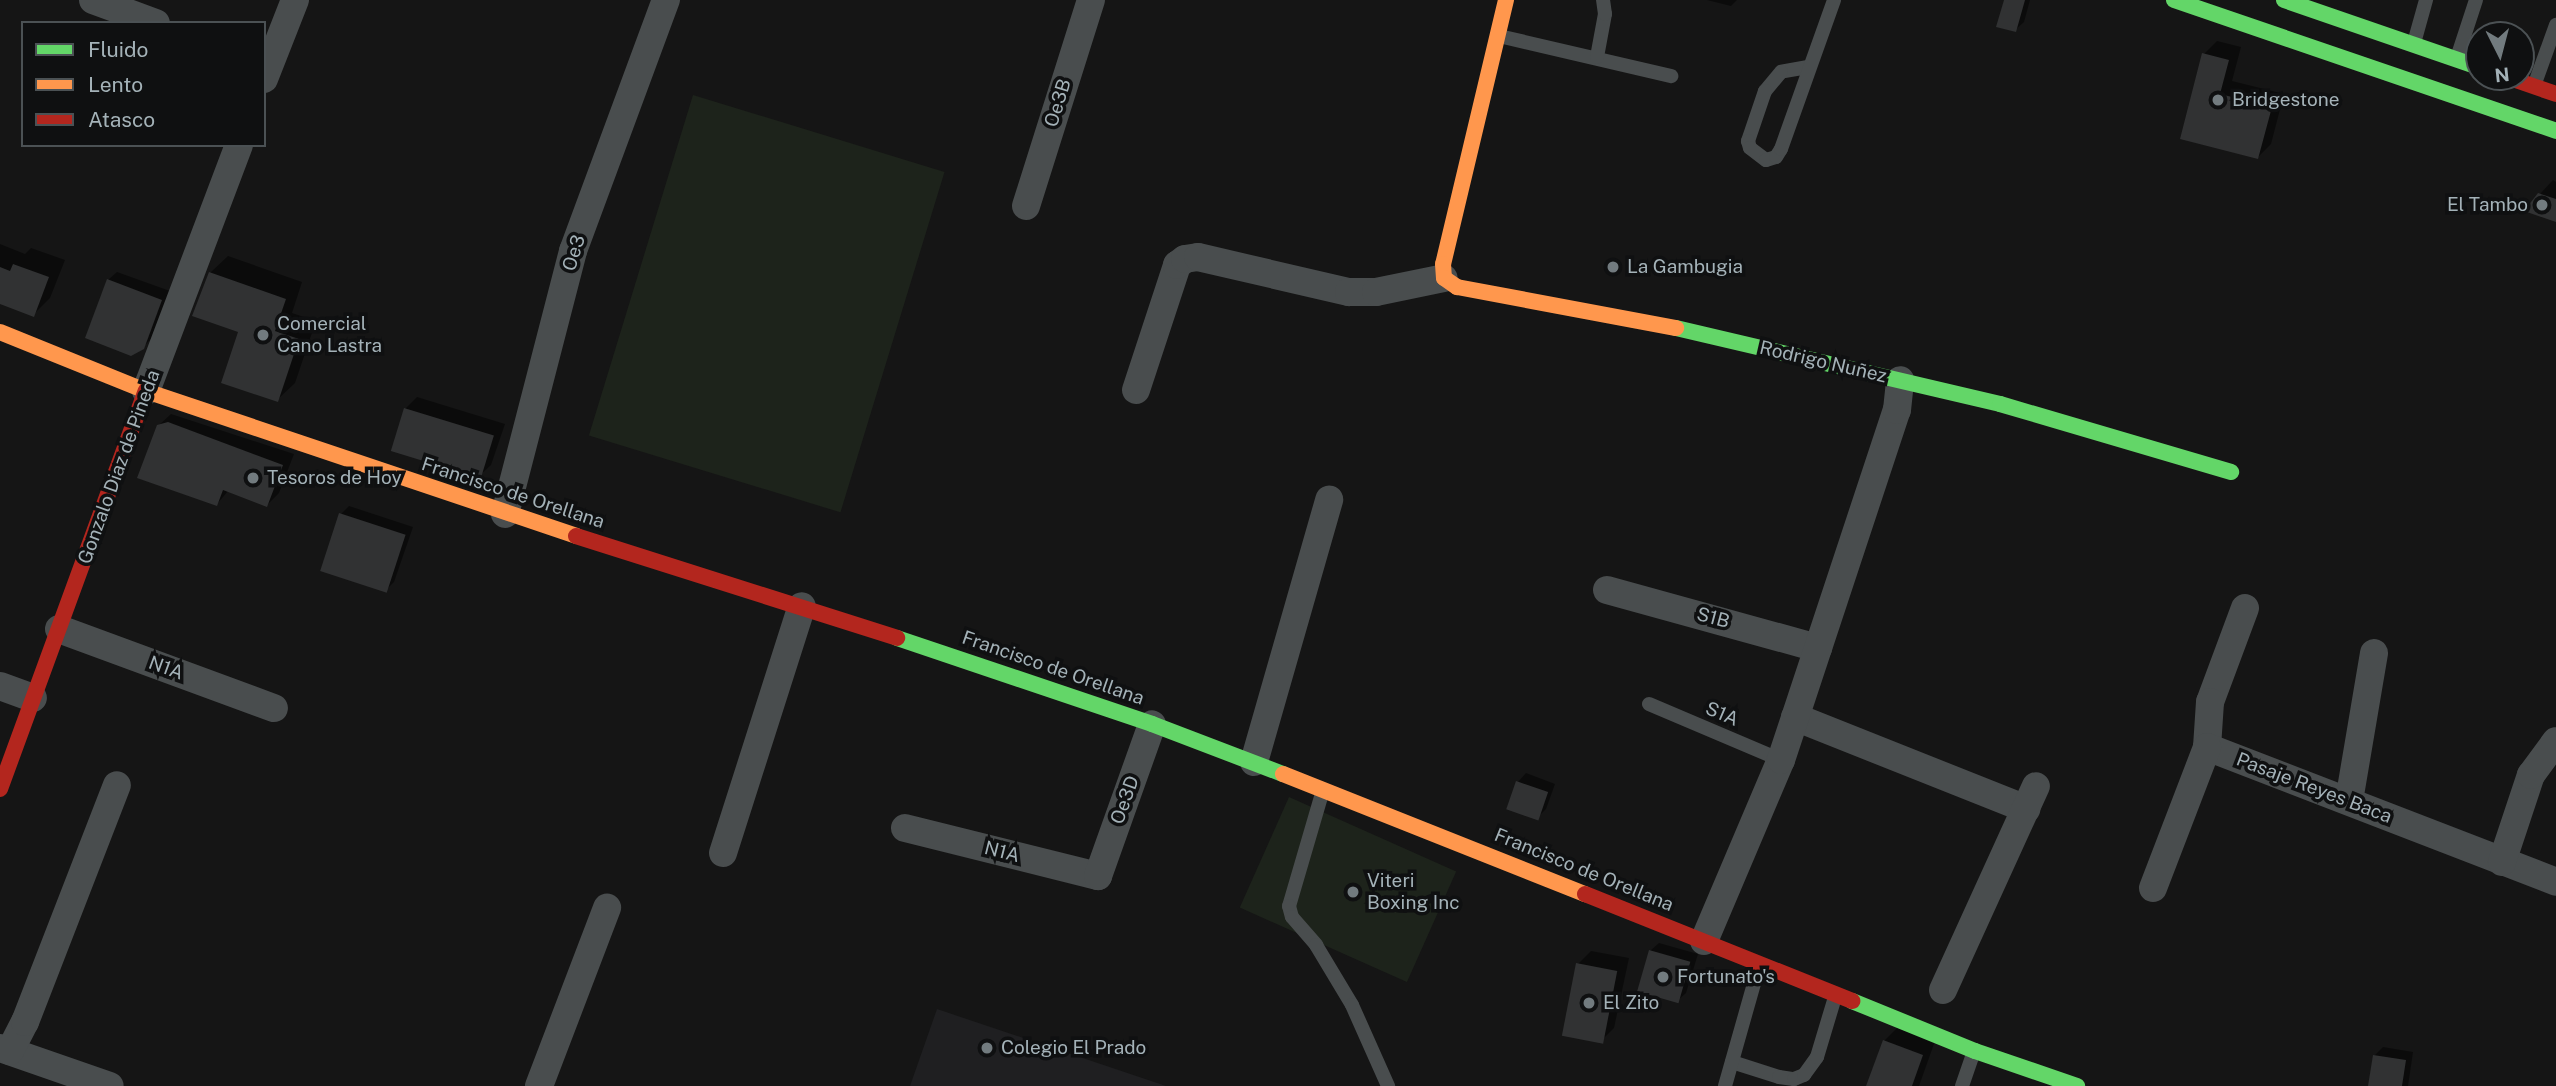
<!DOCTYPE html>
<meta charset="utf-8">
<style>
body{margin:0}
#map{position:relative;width:2556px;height:1086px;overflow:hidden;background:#151515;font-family:"Public Sans",sans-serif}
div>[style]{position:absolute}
.built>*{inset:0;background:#1f1f21}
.green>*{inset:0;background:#1d231b;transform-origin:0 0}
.shadow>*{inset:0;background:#0007}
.building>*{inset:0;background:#313233;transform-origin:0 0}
.lane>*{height:14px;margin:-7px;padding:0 7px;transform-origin:7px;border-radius:7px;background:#494d4e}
.street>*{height:28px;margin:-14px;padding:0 14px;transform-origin:14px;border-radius:14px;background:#494d4e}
.fast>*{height:16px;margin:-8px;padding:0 8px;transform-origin:8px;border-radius:8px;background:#63d668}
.slow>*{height:16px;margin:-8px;padding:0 8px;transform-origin:8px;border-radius:8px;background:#ff974d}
.jam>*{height:16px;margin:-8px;padding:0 8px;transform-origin:8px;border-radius:8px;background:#b3261e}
.dots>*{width:19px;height:19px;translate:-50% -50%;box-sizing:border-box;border:4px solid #0f1011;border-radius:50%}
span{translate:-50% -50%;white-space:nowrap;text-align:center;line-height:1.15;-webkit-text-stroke:7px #0f1011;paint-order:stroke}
.poi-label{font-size:19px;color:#a4b2b8}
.left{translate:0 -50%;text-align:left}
.right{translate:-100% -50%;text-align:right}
.street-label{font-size:19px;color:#a4b2b8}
.legend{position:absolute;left:21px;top:21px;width:245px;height:126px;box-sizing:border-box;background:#0f1011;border:2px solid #4b5154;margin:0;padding:9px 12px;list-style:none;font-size:21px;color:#a4b2b8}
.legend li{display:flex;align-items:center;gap:14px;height:35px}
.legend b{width:35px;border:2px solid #4b5154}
.north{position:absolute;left:2465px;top:21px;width:70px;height:70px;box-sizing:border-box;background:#0f1011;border:2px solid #4b5154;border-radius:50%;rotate:174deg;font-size:19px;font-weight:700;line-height:28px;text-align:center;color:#a4b2b8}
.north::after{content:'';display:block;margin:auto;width:24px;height:32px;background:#727b7f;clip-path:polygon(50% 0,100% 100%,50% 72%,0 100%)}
</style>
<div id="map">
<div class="built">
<div style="clip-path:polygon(937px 1009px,1166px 1086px,910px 1086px)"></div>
</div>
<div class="green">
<div style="left:693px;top:95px;width:263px;height:356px;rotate:17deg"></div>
<div style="left:1289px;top:797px;width:183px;height:121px;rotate:24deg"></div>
</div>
<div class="shadow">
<div style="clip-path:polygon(1707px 0,1737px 0,1731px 6px)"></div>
<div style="clip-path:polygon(2005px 0,2030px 0,2024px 22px,2015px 30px)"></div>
<div style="clip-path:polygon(2217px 41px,2241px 47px,2232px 81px,2284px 94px,2271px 144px,2258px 157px,2182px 138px,2204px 54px)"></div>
<div style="clip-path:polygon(2553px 180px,2556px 182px,2556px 220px,2540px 194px)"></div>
<div style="clip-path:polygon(0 244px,25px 254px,31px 248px,65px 260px,50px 298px,33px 315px,0 303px)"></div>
<div style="clip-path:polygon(228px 256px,302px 282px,292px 313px,316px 321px,295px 383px,277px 400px,210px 273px)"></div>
<div style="clip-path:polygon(117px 272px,170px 291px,152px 338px,143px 347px,108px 280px)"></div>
<div style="clip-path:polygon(417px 397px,505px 424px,491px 465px,478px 477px,405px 409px)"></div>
<div style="clip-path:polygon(171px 414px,294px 454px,279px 493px,267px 505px,229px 490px,217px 504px,158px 426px)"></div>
<div style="clip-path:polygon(349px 506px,413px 527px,394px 582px,386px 590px,341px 514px)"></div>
<div style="clip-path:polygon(1526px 773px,1555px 784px,1546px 809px,1537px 818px,1518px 782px)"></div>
<div style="clip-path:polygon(1659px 943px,1698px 954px,1686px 993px,1677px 1001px,1650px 951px)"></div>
<div style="clip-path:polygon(1591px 951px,1629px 958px,1614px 1028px,1601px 1041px,1578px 964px)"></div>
<div style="clip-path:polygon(1897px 1028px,1935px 1041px,1919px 1086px,1868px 1086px,1884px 1041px)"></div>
<div style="clip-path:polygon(2383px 1047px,2413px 1052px,2408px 1086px,2370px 1086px,2374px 1056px)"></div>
</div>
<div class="building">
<div style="clip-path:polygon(2004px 0,2025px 0,2016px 32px,1996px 27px)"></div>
<div style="clip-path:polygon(2202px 53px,2229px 60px,2220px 94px,2272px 107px,2258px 159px,2180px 139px)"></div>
<div style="clip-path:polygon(2538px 193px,2556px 199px,2556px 222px,2524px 211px)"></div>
<div style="clip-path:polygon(13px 264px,49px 277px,34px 317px,0 304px,0 267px,10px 271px)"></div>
<div style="clip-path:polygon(209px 272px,286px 299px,275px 331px,299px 339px,278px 402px,221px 383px,238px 332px,192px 316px)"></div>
<div style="clip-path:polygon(107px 279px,162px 300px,144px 349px,131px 356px,85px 338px)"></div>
<div style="left:404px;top:408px;width:94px;height:45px;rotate:17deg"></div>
<div style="clip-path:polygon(168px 422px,283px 465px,267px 507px,223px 490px,217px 506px,137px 478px,157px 425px)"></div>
<div style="left:339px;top:513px;width:70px;height:61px;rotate:18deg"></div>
<div style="left:1516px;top:781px;width:34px;height:30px;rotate:19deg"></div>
<div style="left:1649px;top:950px;width:43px;height:43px;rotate:16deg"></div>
<div style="left:1576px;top:963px;width:42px;height:74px;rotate:11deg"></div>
<div style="clip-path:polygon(1883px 1040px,1923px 1055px,1912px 1086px,1866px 1086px)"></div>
<div style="clip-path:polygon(2373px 1055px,2406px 1060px,2402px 1086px,2368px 1086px)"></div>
</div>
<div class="lane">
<div style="left:1499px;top:36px;width:177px;rotate:13.1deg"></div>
<div style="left:2414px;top:43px;width:45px;rotate:-74.4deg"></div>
<div style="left:1597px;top:57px;width:44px;rotate:-79.5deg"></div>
<div style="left:1605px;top:14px;width:14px;rotate:-98deg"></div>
<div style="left:2457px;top:58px;width:61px;rotate:-71.9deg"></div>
<div style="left:1808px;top:67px;width:27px;rotate:170deg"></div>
<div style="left:1781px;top:72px;width:25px;rotate:130deg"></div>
<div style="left:1765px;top:91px;width:53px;rotate:108.8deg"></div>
<div style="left:1748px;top:141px;width:7px;rotate:74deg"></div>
<div style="left:1750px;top:148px;width:20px;rotate:37deg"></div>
<div style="left:1766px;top:160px;width:10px;rotate:-17deg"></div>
<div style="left:1776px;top:157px;width:9px;rotate:-58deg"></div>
<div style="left:1781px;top:149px;width:158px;rotate:-70.4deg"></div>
<div style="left:2534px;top:86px;width:65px;rotate:-70.2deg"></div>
<div style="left:1649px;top:704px;width:143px;rotate:23deg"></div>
<div style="left:1323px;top:790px;width:121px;rotate:106.3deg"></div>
<div style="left:1289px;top:906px;width:11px;rotate:75deg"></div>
<div style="left:1292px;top:917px;width:37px;rotate:49deg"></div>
<div style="left:1316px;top:945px;width:70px;rotate:59deg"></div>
<div style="left:1352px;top:1005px;width:89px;rotate:66deg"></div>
<div style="left:1732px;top:1062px;width:49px;rotate:17.7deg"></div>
<div style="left:1779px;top:1077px;width:15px;rotate:8deg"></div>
<div style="left:1794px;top:1079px;width:11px;rotate:-22deg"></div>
<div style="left:1804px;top:1075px;width:22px;rotate:-54deg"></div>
<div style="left:1817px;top:1057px;width:63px;rotate:-73.3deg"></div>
<div style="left:1725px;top:1086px;width:125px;rotate:-74.2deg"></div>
<div style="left:1962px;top:1086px;width:36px;rotate:-71deg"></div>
</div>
<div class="street">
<div style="left:93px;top:0;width:67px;rotate:20.1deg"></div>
<div style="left:264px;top:79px;width:85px;rotate:-68.6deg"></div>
<div style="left:1026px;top:206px;width:216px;rotate:-72.5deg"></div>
<div style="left:1136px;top:390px;width:132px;rotate:-71.8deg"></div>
<div style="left:1177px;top:265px;width:10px;rotate:-37deg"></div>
<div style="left:1185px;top:259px;width:13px;rotate:-9deg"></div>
<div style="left:1198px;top:257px;width:155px;rotate:13.1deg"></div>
<div style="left:1349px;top:292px;width:27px"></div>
<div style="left:1376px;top:292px;width:69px;rotate:-11.6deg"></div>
<div style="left:146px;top:391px;width:263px;rotate:-69.3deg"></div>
<div style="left:505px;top:514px;width:272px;rotate:-75.5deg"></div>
<div style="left:573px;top:251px;width:268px;rotate:-69.7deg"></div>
<div style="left:1607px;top:590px;width:219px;rotate:15.4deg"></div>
<div style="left:2245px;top:608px;width:100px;rotate:110.4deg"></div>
<div style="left:2210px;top:702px;width:45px;rotate:93.8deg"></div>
<div style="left:2207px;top:747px;width:374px;rotate:21.1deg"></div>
<div style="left:59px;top:629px;width:229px;rotate:20.2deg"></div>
<div style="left:0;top:686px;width:35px;rotate:20deg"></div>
<div style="left:1795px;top:717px;width:249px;rotate:21.7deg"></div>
<div style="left:1254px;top:762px;width:273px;rotate:-74deg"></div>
<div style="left:2349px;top:801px;width:150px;rotate:-80.4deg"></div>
<div style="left:905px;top:828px;width:199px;rotate:14deg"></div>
<div style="left:1098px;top:876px;width:161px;rotate:-70.4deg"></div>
<div style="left:723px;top:853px;width:259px;rotate:-72.3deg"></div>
<div style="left:2502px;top:862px;width:92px;rotate:-71.6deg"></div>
<div style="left:2531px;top:775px;width:42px;rotate:-53.7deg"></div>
<div style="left:2153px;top:888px;width:151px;rotate:-69deg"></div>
<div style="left:1704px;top:941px;width:197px;rotate:-67deg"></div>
<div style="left:1781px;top:760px;width:369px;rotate:-71.7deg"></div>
<div style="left:1897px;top:410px;width:30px;rotate:-84deg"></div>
<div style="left:1943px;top:990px;width:224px;rotate:-65.5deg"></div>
<div style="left:0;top:1048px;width:116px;rotate:19.1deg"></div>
<div style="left:10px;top:1051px;width:33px;rotate:-63deg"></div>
<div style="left:25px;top:1022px;width:254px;rotate:-68.8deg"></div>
<div style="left:539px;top:1086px;width:191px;rotate:-69.1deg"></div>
</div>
<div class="fast">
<div style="left:2174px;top:0;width:404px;rotate:18.9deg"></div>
<div style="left:2284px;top:0;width:206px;rotate:19deg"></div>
<div style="left:1676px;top:328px;width:333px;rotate:13.2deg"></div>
<div style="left:2000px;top:404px;width:241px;rotate:16.4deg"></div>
<div style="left:897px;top:638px;width:269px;rotate:18.6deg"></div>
<div style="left:1152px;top:724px;width:140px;rotate:20.9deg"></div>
<div style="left:1852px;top:1001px;width:133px;rotate:22.1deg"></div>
<div style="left:1975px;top:1051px;width:108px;rotate:18.9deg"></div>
</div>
<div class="slow">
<div style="left:1506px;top:0;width:271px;rotate:103.4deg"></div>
<div style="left:1443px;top:264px;width:14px;rotate:86deg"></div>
<div style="left:1444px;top:278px;width:16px;rotate:35deg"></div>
<div style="left:1457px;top:287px;width:223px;rotate:10.6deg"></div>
<div style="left:0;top:332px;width:157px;rotate:22deg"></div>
<div style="left:146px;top:391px;width:454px;rotate:18.6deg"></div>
<div style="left:1283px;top:774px;width:325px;rotate:21.7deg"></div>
</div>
<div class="jam">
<div style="left:2507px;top:77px;width:52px;rotate:19.1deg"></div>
<div style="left:576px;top:536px;width:337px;rotate:17.6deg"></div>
<div style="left:0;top:789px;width:424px;rotate:-69.9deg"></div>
<div style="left:1585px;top:894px;width:288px;rotate:21.8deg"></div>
</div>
<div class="dots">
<div style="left:2218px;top:100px;background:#727b7f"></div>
<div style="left:2542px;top:205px;background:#727b7f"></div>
<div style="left:1613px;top:267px;background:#727b7f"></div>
<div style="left:263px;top:335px;background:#727b7f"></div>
<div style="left:253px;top:478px;background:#727b7f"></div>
<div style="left:1353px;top:892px;background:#727b7f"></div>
<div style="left:1663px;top:977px;background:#727b7f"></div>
<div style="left:1589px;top:1003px;background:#727b7f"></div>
<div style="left:987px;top:1048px;background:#727b7f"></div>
</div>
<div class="poi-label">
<span class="left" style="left:2232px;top:100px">Bridgestone</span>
<span class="right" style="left:2528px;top:205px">El Tambo</span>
<span class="left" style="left:1627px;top:267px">La Gambugia</span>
<span class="left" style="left:277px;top:335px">Comercial<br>Cano Lastra</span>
<span class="left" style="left:267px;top:478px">Tesoros de Hoy</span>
<span class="left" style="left:1367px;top:892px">Viteri<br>Boxing Inc</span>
<span class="left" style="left:1677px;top:977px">Fortunato's</span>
<span class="left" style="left:1603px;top:1003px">El Zito</span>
<span class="left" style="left:1001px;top:1048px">Colegio El Prado</span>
</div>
<div class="street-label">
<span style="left:1058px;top:103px;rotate:-73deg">Oe3B</span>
<span style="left:574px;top:253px;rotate:-73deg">Oe3</span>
<span style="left:1823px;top:362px;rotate:13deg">Rodrigo Nuñez</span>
<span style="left:119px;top:467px;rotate:-70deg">Gonzalo Diaz de Pineda</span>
<span style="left:513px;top:493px;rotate:18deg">Francisco de Orellana</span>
<span style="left:1713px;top:618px;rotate:15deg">S1B</span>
<span style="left:166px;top:668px;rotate:20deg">N1A</span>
<span style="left:1053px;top:668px;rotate:19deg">Francisco de Orellana</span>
<span style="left:1722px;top:714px;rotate:23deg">S1A</span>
<span style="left:2314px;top:788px;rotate:21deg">Pasaje Reyes Baca</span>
<span style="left:1125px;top:800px;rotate:-70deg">Oe3D</span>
<span style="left:1002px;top:852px;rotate:14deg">N1A</span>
<span style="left:1584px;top:870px;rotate:22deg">Francisco de Orellana</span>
</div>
<ul class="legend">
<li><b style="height:9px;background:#63d668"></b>Fluido</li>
<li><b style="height:9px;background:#ff974d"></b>Lento</li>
<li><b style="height:9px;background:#b3261e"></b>Atasco</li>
</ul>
<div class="north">N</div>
</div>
